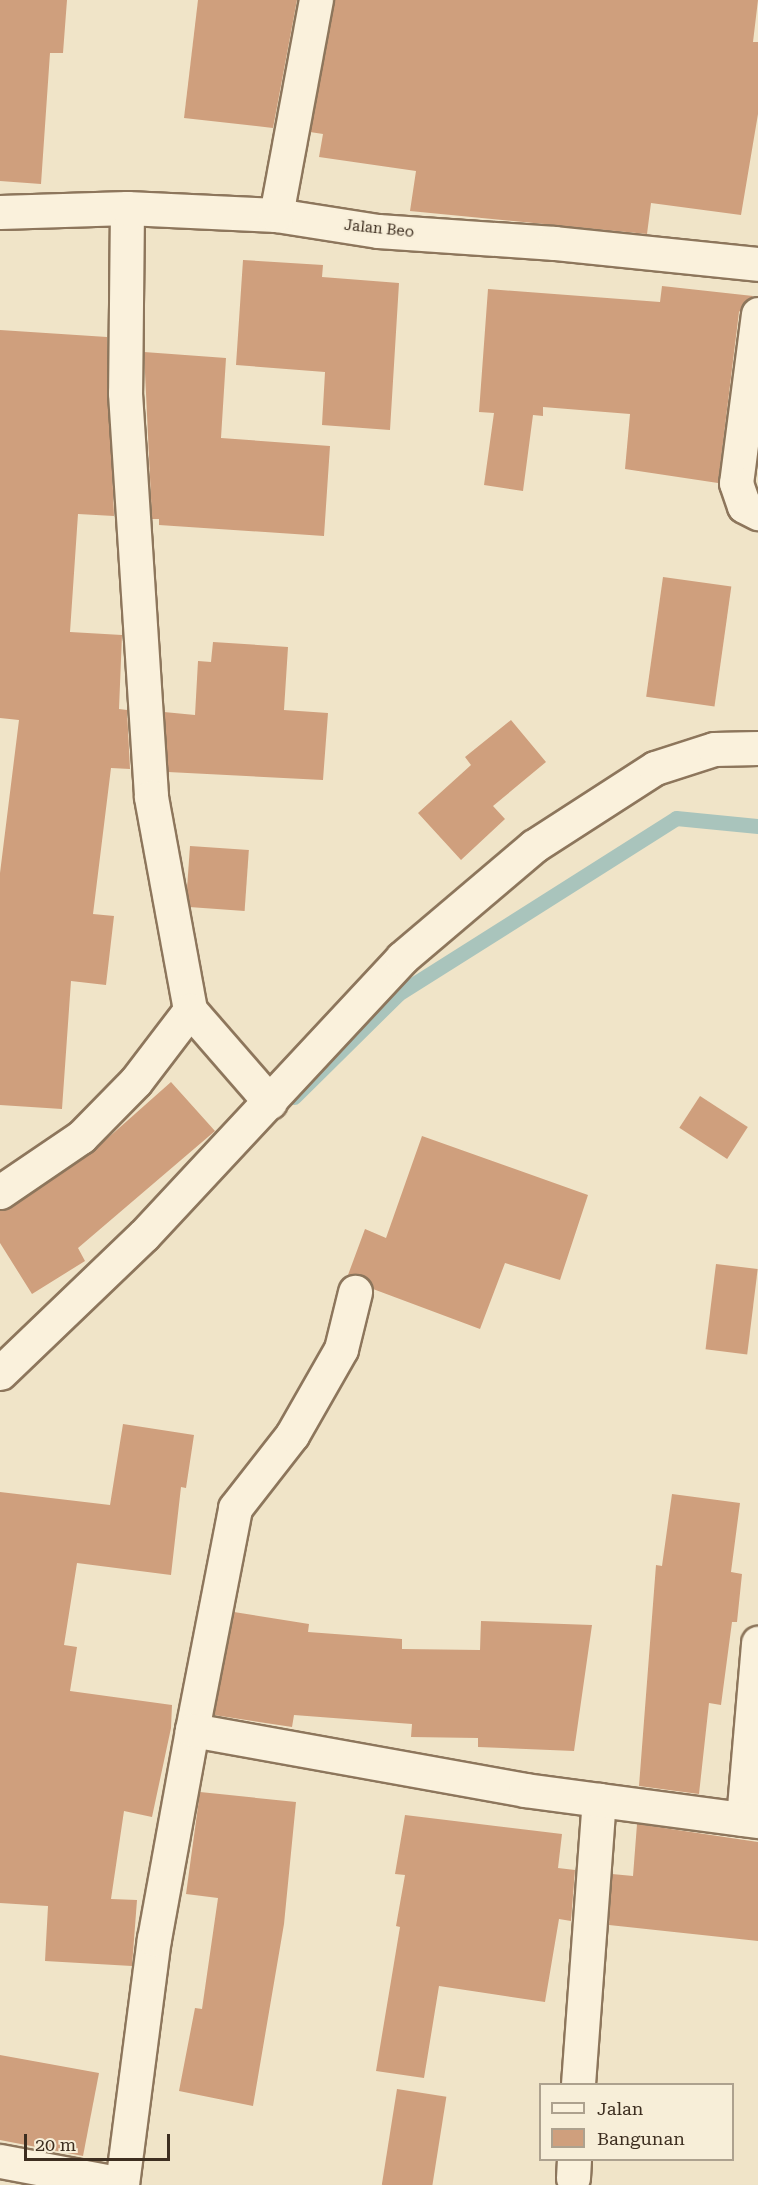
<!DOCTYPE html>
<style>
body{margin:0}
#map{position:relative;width:758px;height:2185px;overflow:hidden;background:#f0e4c8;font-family:"Roboto Serif",serif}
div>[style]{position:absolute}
.stream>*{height:15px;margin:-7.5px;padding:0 7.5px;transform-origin:7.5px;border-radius:7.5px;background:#a9c4bc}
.building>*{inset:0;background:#cf9f7d;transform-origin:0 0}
.roads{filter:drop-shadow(2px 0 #8d765c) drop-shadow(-2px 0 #8d765c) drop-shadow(0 2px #8d765c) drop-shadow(0 -2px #8d765c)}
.minor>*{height:33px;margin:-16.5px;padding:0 16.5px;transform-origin:16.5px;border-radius:16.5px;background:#faf1dc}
span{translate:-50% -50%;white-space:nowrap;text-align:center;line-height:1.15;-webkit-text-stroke:4.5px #f7eed8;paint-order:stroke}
.street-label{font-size:15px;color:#3d2e20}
.legend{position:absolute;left:539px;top:2083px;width:195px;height:78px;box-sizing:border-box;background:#f7eed8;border:2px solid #ada18e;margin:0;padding:8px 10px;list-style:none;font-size:18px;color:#3d2e20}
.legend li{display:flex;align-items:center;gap:12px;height:30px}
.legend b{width:30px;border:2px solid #ada18e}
.scale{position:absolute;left:24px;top:2134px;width:146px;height:27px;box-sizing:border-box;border:3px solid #3d2e20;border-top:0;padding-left:8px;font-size:18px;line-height:21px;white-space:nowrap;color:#3d2e20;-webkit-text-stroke:4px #f7eed8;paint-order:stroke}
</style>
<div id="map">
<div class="stream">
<div style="left:294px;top:1097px;width:146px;rotate:-44.7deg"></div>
<div style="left:398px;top:994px;width:329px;rotate:-32.3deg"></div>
<div style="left:676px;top:818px;width:82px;rotate:5.6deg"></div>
</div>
<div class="building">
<div style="clip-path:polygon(0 0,67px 0,63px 53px,50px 53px,41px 184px,0 181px)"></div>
<div style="clip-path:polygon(198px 0,297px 0,273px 128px,184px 118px)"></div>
<div style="clip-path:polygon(334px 0,758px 0,753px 42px,758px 42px,758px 114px,741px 215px,651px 203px,647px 234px,410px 211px,416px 171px,319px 157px,323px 134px,310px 132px)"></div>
<div style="clip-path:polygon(243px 260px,323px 265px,322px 277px,399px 283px,390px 430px,322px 425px,325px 372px,236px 365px)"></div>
<div style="clip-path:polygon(662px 286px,753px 296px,739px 312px,718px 483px,625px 469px,630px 414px,543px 407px,543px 416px,533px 415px,523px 491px,484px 485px,494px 413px,479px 412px,488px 289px,660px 302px)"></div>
<div style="clip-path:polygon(0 330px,107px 337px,114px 516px,78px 514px,70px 632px,122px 635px,119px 709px,127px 710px,130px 769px,111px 768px,93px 914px,114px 916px,106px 985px,71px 981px,62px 1109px,0 1105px,0 873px,19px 720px,0 718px)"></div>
<div style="clip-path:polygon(144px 352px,226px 358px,221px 438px,330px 446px,324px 536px,159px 525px,159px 519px,152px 519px)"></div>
<div style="left:663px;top:577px;width:69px;height:121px;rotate:8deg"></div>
<div style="clip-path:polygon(213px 642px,288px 647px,284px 710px,328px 713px,323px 780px,168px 772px,164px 712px,195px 715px,198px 661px,211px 662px)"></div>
<div style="clip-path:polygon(511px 720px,546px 762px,493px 806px,505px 819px,461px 860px,418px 813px,471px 765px,465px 757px)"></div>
<div style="left:190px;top:846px;width:59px;height:61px;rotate:4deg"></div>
<div style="clip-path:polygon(171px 1082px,215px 1131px,78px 1248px,85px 1261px,32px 1294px,0 1243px,0 1211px,92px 1152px)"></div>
<div style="left:700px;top:1096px;width:57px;height:38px;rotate:33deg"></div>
<div style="clip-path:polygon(422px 1136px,588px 1195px,560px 1280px,505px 1263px,480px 1329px,373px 1289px,360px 1274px,348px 1275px,365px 1229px,386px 1238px)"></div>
<div style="left:716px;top:1264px;width:42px;height:86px;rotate:7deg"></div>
<div style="clip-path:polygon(123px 1424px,194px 1435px,186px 1488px,181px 1487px,171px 1575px,77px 1563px,64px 1645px,77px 1647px,70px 1691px,172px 1705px,171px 1728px,152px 1817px,124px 1811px,111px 1899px,137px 1900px,132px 1966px,45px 1961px,48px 1906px,0 1903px,0 1492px,110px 1505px)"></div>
<div style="clip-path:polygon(672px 1494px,740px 1503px,731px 1572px,742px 1574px,737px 1622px,732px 1622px,721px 1705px,709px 1703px,699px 1794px,639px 1786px,656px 1565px,662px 1566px)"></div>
<div style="clip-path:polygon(234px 1612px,309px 1624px,308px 1632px,402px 1639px,402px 1649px,480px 1650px,481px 1621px,592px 1625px,574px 1751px,478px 1747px,478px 1738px,411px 1737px,412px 1724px,294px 1715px,292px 1727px,214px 1715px)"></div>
<div style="clip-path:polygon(200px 1792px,296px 1802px,284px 1924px,253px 2106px,179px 2091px,195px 2008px,202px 2009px,218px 1898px,186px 1894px)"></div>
<div style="clip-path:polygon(405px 1815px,562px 1834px,558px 1868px,575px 1870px,571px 1921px,559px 1919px,545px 2002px,439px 1986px,424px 2078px,376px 2071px,400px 1927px,396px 1926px,405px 1875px,395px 1874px)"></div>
<div style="clip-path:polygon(637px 1824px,758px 1842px,758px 1941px,609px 1925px,612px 1874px,633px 1876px)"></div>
<div style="clip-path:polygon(0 2055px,99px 2073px,83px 2156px,0 2140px)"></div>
<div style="left:397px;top:2089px;width:50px;height:97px;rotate:9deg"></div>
</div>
<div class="roads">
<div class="minor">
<div style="left:127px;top:208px;width:185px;rotate:90.6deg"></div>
<div style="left:125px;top:393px;width:405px;rotate:86.3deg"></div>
<div style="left:151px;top:797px;width:217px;rotate:79.6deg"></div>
<div style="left:190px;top:1010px;width:122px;rotate:49deg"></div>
<div style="left:0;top:212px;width:127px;rotate:-1.8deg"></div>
<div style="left:127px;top:208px;width:149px;rotate:2.7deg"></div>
<div style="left:276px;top:215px;width:103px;rotate:8.9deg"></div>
<div style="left:378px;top:231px;width:177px;rotate:3.9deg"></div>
<div style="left:555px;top:243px;width:204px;rotate:5.9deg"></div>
<div style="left:276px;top:215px;width:219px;rotate:-79.5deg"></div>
<div style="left:758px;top:314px;width:170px;rotate:97.4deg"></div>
<div style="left:736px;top:483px;width:24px;rotate:71deg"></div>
<div style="left:744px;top:506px;width:16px;rotate:27deg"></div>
<div style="left:0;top:1192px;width:98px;rotate:-34.2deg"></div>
<div style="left:81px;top:1137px;width:78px;rotate:-45.5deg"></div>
<div style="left:136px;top:1081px;width:89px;rotate:-52.7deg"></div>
<div style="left:0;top:1373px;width:199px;rotate:-43.8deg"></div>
<div style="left:144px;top:1235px;width:379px;rotate:-47deg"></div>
<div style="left:402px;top:958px;width:173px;rotate:-40.3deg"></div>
<div style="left:534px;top:846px;width:144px;rotate:-32.8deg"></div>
<div style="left:655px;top:768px;width:62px;rotate:-17.9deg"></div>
<div style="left:714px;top:749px;width:44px;rotate:-1.3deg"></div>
<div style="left:192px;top:1730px;width:226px;rotate:-79deg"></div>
<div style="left:235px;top:1508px;width:93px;rotate:-52deg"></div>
<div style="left:292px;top:1435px;width:99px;rotate:-60.3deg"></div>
<div style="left:341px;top:1349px;width:59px;rotate:-76.2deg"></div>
<div style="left:743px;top:1819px;width:177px;rotate:-85.1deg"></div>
<div style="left:578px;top:2084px;width:285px;rotate:-85.8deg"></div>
<div style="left:0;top:2161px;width:124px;rotate:10.7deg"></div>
<div style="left:122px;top:2184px;width:247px;rotate:-82.6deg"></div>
<div style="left:154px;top:1939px;width:212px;rotate:-79.7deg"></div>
<div style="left:192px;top:1730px;width:338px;rotate:10.2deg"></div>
<div style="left:525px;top:1790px;width:235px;rotate:7.6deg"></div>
<div style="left:573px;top:2178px;width:18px;rotate:-87deg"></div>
</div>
</div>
<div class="street-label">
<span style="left:379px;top:229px;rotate:6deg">Jalan Beo</span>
</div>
<ul class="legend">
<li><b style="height:8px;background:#faf1dc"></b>Jalan</li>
<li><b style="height:16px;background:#cf9f7d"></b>Bangunan</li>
</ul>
<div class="scale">20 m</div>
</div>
